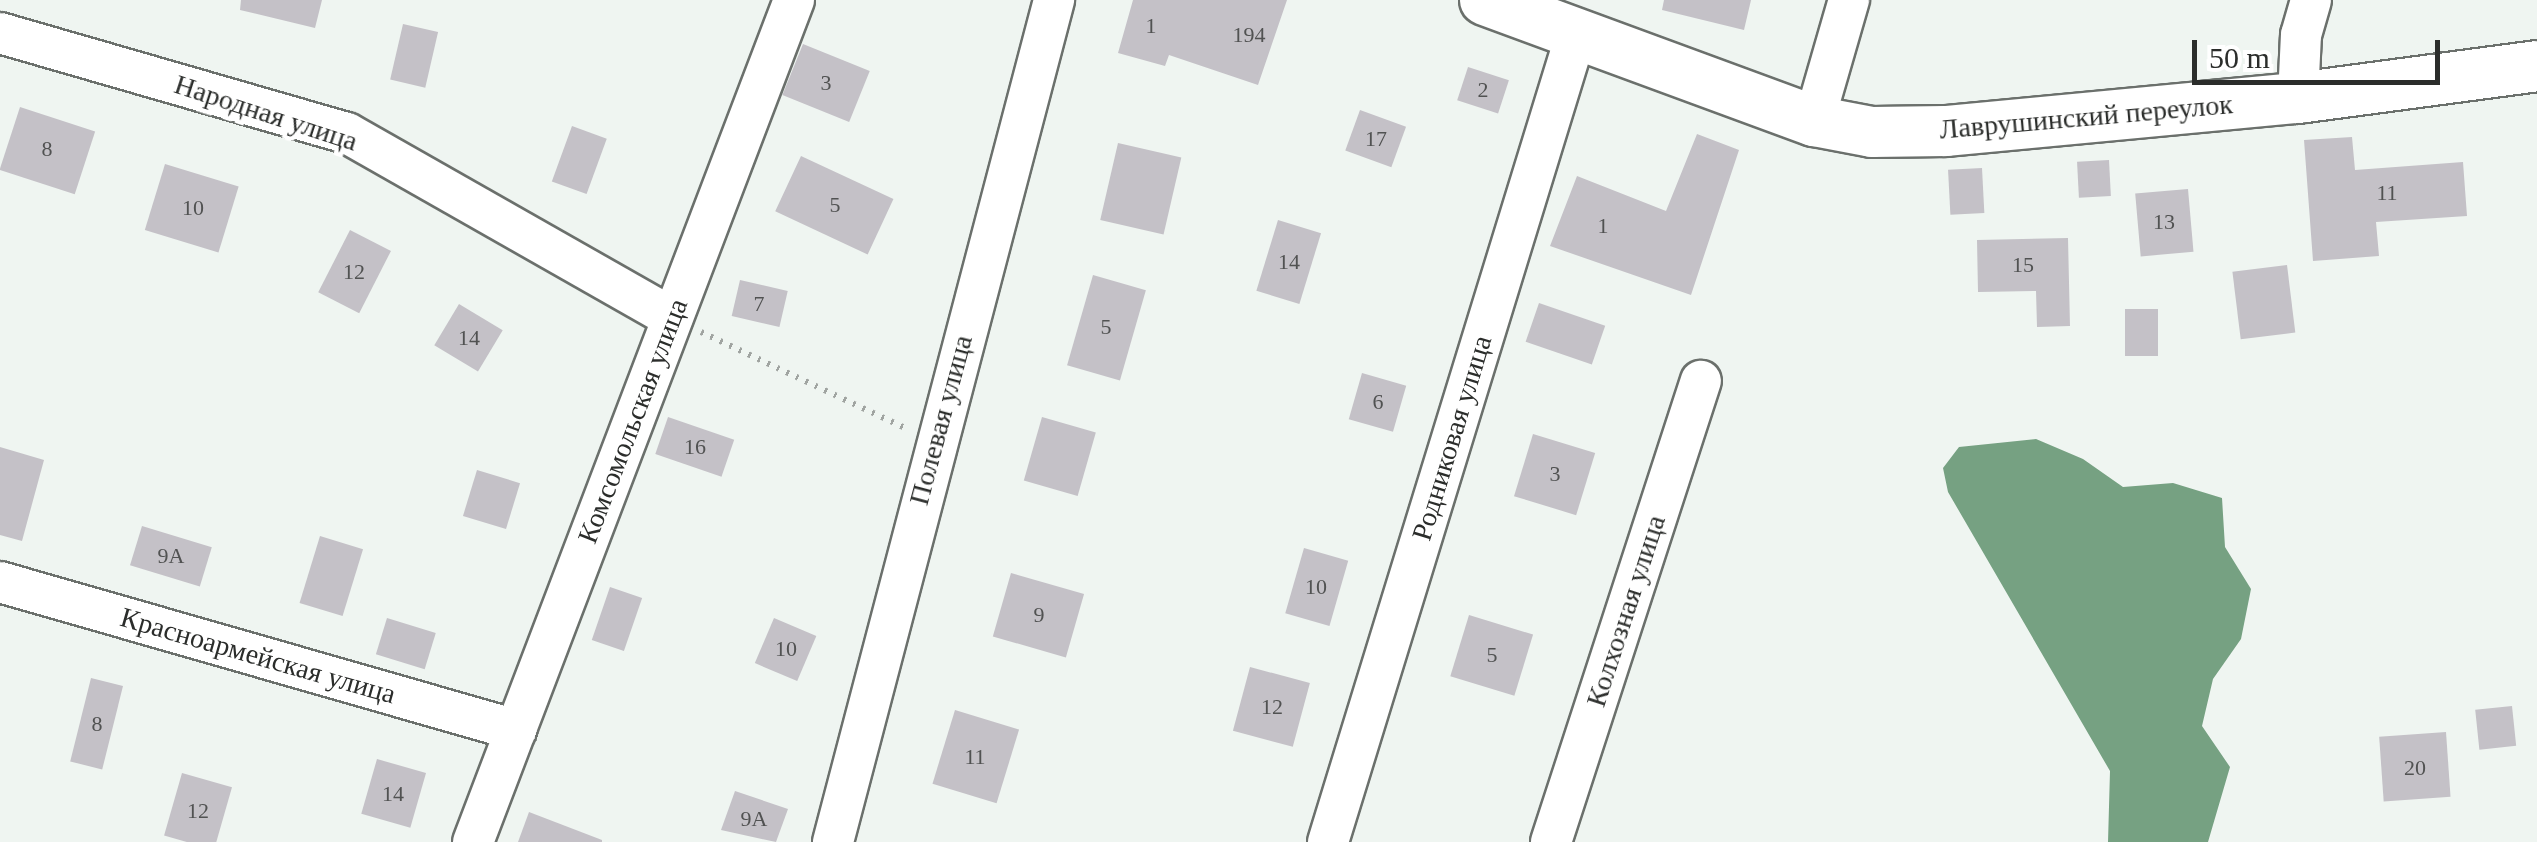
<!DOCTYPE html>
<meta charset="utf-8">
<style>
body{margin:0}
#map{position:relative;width:2537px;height:842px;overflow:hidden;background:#eff5f1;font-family:"Times New Roman",serif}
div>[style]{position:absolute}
.water>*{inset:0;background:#76a182}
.building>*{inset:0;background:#c4c1c7;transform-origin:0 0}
.path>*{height:6px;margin-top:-3px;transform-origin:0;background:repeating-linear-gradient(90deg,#a0a4a1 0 2.5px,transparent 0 10.5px)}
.roads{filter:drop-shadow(2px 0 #6b706c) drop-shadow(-2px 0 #6b706c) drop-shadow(0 2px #6b706c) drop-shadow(0 -2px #6b706c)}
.minor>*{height:40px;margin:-20px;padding:0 20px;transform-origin:20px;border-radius:20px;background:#fff}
.tertiary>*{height:50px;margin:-25px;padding:0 25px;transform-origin:25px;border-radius:25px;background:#fff}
span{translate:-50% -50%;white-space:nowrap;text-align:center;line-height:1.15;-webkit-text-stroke:9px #fff;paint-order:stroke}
.number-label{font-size:22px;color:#515252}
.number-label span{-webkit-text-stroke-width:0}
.street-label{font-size:28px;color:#2b2d2b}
.scale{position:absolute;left:2192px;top:40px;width:248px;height:45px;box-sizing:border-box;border:5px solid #2b2d2b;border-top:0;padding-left:12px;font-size:30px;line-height:35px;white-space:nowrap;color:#2b2d2b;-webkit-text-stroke:8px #fff;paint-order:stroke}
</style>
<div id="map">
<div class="water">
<div style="clip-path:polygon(2036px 439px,2083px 459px,2123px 487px,2173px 483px,2222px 498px,2225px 547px,2251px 589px,2241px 639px,2213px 679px,2202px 726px,2230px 767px,2208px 842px,2108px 842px,2110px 771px,1948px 492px,1943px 468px,1959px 447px)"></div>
</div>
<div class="building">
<div style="clip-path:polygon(241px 0,322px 0,315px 28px,240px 10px)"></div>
<div style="clip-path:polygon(1133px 0,1287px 0,1258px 85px,1169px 55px,1165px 66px,1118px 53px)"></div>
<div style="clip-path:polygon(1664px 0,1751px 0,1744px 30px,1662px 10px)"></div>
<div style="left:403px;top:24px;width:36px;height:57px;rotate:13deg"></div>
<div style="left:803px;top:44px;width:72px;height:55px;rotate:22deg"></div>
<div style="left:1468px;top:67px;width:43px;height:35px;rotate:18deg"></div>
<div style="left:20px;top:107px;width:79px;height:66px;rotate:18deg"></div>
<div style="left:1360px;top:110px;width:49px;height:43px;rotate:20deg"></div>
<div style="left:572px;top:126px;width:37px;height:59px;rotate:20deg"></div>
<div style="clip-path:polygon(1697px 134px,1739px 150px,1691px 295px,1550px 246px,1577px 176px,1666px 211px)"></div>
<div style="clip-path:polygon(2352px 137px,2355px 170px,2463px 162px,2467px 216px,2376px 222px,2379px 256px,2313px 261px,2304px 140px)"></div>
<div style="left:1118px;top:143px;width:65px;height:79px;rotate:13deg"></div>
<div style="left:801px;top:156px;width:102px;height:61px;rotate:25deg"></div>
<div style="left:2109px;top:160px;width:36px;height:32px;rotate:87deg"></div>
<div style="left:165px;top:164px;width:77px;height:69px;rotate:17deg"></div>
<div style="left:1982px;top:168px;width:45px;height:34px;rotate:87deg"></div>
<div style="left:2188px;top:189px;width:63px;height:53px;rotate:85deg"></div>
<div style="left:1278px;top:220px;width:45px;height:74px;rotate:17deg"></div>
<div style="left:350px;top:230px;width:46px;height:70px;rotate:27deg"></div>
<div style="clip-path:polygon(2068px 238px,2070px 326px,2037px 327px,2036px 291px,1978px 292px,1977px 240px)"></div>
<div style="left:2287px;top:265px;width:68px;height:55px;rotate:83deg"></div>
<div style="left:1093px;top:275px;width:55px;height:94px;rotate:16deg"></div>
<div style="left:740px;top:280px;width:49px;height:37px;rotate:13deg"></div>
<div style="left:1539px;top:303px;width:70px;height:41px;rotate:19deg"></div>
<div style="left:459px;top:304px;width:51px;height:48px;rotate:31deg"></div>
<div style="left:2125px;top:309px;width:33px;height:47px"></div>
<div style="left:1362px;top:373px;width:46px;height:48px;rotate:16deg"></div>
<div style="left:668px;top:417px;width:70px;height:39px;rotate:19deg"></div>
<div style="left:1042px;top:417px;width:56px;height:66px;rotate:16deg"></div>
<div style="left:1533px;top:434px;width:65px;height:65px;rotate:17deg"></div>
<div style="clip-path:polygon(0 447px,44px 460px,22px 541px,0 535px)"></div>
<div style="left:477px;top:470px;width:45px;height:48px;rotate:17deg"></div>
<div style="left:142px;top:526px;width:73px;height:41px;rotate:17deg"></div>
<div style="left:320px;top:536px;width:45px;height:70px;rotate:17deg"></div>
<div style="left:1304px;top:548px;width:46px;height:68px;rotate:16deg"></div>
<div style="left:1011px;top:573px;width:76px;height:66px;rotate:16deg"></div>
<div style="left:610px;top:587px;width:34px;height:56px;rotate:19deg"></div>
<div style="left:1469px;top:615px;width:67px;height:64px;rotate:17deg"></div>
<div style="left:387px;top:618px;width:51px;height:38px;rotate:17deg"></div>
<div style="left:774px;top:618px;width:46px;height:49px;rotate:23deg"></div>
<div style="left:1250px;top:667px;width:62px;height:66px;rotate:15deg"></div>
<div style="left:91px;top:678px;width:33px;height:86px;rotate:14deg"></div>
<div style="left:2512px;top:706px;width:40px;height:37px;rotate:84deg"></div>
<div style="left:955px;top:710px;width:67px;height:77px;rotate:17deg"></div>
<div style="left:2446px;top:732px;width:65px;height:67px;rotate:86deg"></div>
<div style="left:377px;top:759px;width:51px;height:57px;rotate:16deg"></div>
<div style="left:182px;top:773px;width:52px;height:65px;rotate:16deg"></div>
<div style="clip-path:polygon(735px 791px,788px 809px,776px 842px,721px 830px)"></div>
<div style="clip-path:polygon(529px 812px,602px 840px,602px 842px,518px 842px)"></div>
</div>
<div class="path">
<div style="left:701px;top:332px;width:228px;rotate:25.2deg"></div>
</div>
<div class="roads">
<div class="minor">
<div style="left:0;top:33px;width:361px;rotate:16.1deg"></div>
<div style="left:347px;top:133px;width:374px;rotate:29.6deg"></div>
<div style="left:2298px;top:98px;width:63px;rotate:-87.3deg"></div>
<div style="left:2301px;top:35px;width:36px;rotate:-74deg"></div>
<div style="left:1814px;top:121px;width:126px;rotate:-73.9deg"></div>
<div style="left:0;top:582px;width:537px;rotate:16deg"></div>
<div style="left:473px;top:842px;width:901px;rotate:-69.13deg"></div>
<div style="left:833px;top:842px;width:871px;rotate:-75.29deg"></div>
<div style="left:1328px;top:842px;width:844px;rotate:-72.92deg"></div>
<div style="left:1551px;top:842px;width:485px;rotate:-72deg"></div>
</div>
<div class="tertiary">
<div style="left:1485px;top:0;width:351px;rotate:20.2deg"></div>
<div style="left:1814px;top:121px;width:59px;rotate:10.7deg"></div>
<div style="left:1872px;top:132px;width:74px;rotate:-0.8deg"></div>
<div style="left:1946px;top:131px;width:354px;rotate:-5.4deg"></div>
<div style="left:2298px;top:98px;width:241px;rotate:-7.6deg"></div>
</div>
</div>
<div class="number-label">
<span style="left:1151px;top:26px">1</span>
<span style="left:1249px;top:35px">194</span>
<span style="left:826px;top:83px">3</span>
<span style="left:1483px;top:90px">2</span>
<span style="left:1376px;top:139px">17</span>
<span style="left:47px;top:149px">8</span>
<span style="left:2387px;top:193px">11</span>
<span style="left:835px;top:205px">5</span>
<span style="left:193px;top:208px">10</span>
<span style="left:2164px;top:222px">13</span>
<span style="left:1603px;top:226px">1</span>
<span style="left:1289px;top:262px">14</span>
<span style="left:2023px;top:265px">15</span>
<span style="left:354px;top:272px">12</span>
<span style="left:759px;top:304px">7</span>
<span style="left:1106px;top:327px">5</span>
<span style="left:469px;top:338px">14</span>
<span style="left:1378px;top:402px">6</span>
<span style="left:695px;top:447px">16</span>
<span style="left:1555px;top:474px">3</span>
<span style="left:171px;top:556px">9А</span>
<span style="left:1316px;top:587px">10</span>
<span style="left:1039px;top:615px">9</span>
<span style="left:786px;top:649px">10</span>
<span style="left:1492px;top:655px">5</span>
<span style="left:1272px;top:707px">12</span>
<span style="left:97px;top:724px">8</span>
<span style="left:975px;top:757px">11</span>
<span style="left:2415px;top:768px">20</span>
<span style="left:393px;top:794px">14</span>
<span style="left:198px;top:811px">12</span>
<span style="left:754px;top:819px">9А</span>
</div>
<div class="street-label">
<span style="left:266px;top:113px;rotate:18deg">Народная улица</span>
<span style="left:2086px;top:117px;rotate:-5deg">Лаврушинский переулок</span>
<span style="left:941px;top:420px;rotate:-75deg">Полевая улица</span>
<span style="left:633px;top:421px;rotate:-69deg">Комсомольская улица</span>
<span style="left:1452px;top:438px;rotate:-73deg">Родниковая улица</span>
<span style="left:1626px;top:611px;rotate:-72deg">Колхозная улица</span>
<span style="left:258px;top:656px;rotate:16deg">Красноармейская улица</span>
</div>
<div class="scale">50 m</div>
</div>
